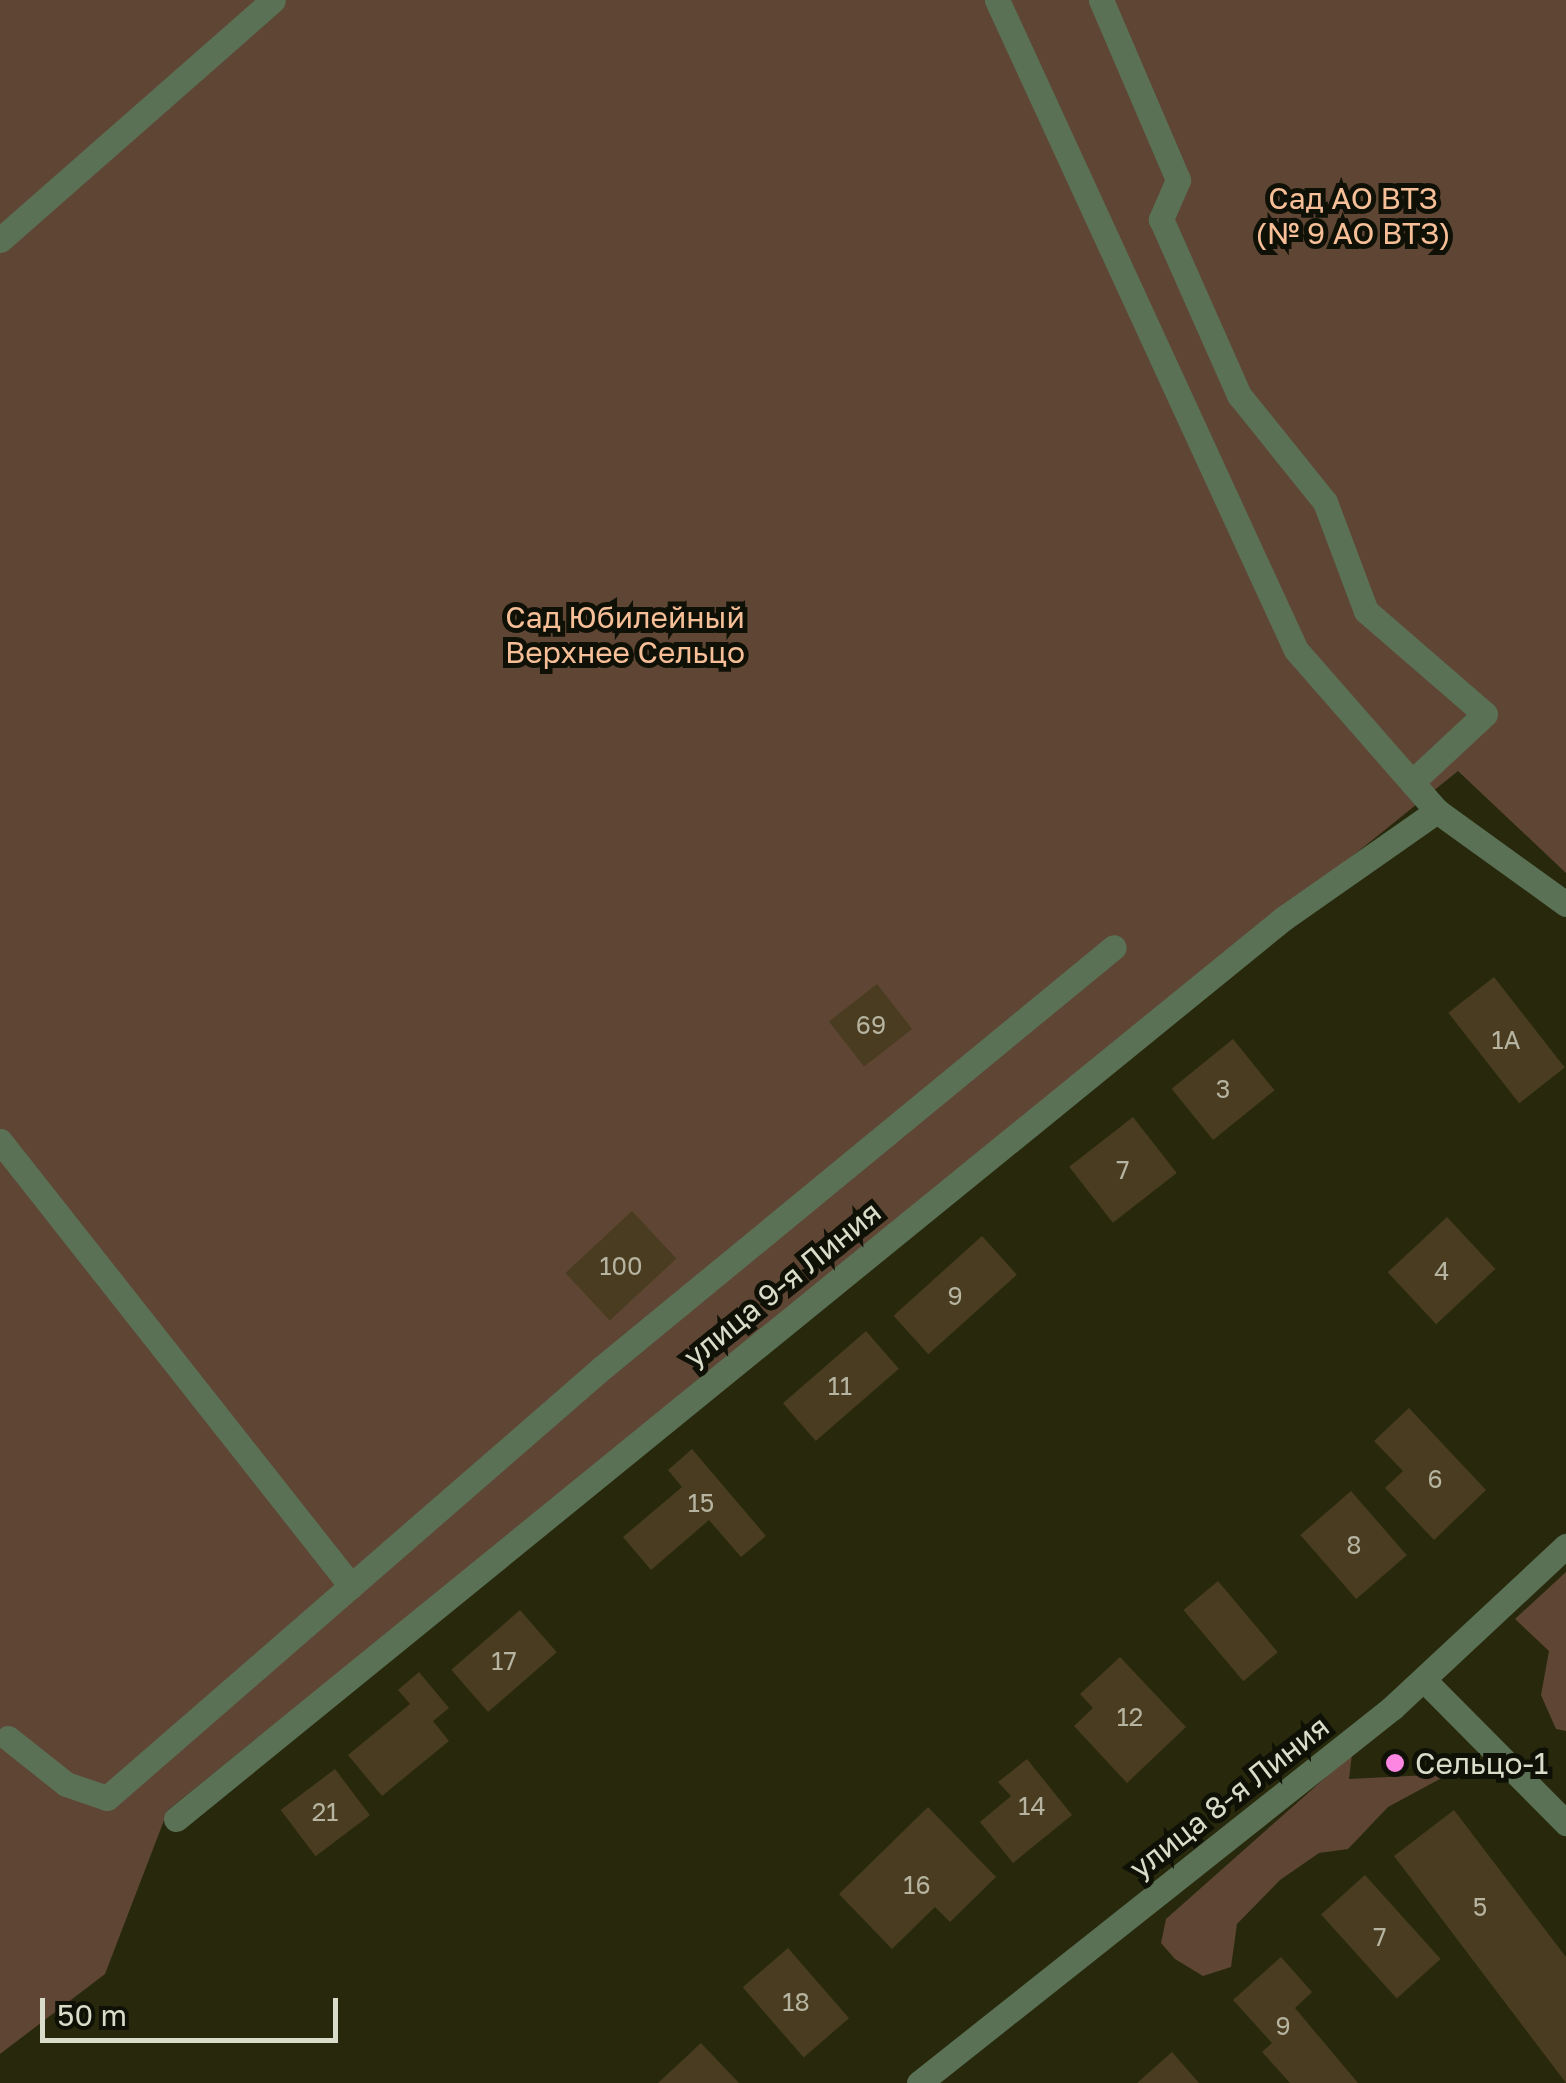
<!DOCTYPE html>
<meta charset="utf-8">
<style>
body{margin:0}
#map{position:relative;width:1566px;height:2083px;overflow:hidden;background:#28290c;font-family:"Golos Text",sans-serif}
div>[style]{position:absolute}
.green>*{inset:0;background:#5f4634}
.building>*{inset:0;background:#493c20;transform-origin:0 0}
.minor>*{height:25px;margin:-12.5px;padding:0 12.5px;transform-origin:12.5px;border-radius:12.5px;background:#5a7155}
.dots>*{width:28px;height:28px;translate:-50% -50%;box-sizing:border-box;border:5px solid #101106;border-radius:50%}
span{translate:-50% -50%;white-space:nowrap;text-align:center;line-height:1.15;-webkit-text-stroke:10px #101106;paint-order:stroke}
.number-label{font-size:25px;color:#b6b4a0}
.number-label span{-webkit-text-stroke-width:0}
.park-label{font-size:30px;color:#f6bf97}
.street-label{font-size:30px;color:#dadcca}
.poi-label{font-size:30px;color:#dadcca}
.left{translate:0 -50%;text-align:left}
.scale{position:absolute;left:40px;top:1998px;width:298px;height:45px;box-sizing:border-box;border:5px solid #dadcca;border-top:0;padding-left:12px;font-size:30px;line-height:35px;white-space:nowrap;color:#dadcca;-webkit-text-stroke:8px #101106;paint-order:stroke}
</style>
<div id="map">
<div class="green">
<div style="clip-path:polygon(0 0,1566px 0,1566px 873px,1458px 771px,168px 1810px,105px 1974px,0 2054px)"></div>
<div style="clip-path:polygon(1566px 1572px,1566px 1731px,1556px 1729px,1541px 1695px,1549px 1651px,1515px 1619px)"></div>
<div style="clip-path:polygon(1352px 1754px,1349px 1779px,1449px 1774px,1388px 1807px,1348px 1849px,1319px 1853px,1280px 1880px,1237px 1924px,1231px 1967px,1203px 1976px,1175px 1959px,1161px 1943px,1166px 1919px)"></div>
</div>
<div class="building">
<div style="left:1494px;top:977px;width:115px;height:58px;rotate:52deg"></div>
<div style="left:877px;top:984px;width:57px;height:61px;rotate:52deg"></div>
<div style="left:1233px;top:1039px;width:66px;height:79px;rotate:51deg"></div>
<div style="left:1133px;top:1117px;width:71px;height:81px;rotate:52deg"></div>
<div style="left:632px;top:1211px;width:65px;height:91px;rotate:47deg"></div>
<div style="left:1447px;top:1217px;width:71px;height:81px;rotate:47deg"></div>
<div style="left:982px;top:1236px;width:52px;height:119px;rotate:48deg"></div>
<div style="left:866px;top:1331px;width:50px;height:110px;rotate:49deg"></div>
<div style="clip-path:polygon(1409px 1408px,1486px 1490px,1434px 1540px,1385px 1488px,1403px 1471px,1374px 1441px)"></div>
<div style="clip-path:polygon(692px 1449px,766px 1536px,741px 1557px,709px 1520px,651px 1570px,623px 1537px,682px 1487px,668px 1470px)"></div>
<div style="left:1351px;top:1491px;width:85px;height:67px;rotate:49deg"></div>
<div style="left:1218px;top:1581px;width:93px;height:45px;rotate:50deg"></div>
<div style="left:520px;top:1610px;width:56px;height:91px;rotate:49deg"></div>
<div style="clip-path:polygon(1120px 1657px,1186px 1727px,1127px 1783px,1074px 1726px,1093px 1708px,1080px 1694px)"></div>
<div style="clip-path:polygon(419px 1672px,449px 1708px,433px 1721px,449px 1741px,382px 1796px,348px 1755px,410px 1704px,398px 1690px)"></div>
<div style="clip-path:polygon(1027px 1759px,1072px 1815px,1013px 1863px,980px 1822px,1011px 1796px,998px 1782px)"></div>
<div style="left:335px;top:1769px;width:58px;height:68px;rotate:53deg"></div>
<div style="clip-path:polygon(928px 1807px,996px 1877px,950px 1922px,935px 1907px,892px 1949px,839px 1894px)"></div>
<div style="clip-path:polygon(1454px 1810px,1566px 1957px,1566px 2083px,1394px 1856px)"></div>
<div style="left:1365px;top:1875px;width:113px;height:59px;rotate:48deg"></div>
<div style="left:788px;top:1948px;width:93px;height:60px;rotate:49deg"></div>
<div style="clip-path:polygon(1281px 1957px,1312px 1992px,1295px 2008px,1358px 2083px,1290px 2083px,1262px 2052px,1272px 2043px,1233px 2000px)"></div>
<div style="clip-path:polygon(701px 2043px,739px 2083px,658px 2083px)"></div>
<div style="clip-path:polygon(1172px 2052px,1199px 2083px,1137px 2083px)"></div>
</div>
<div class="minor">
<div style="left:997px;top:0;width:715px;rotate:65.3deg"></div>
<div style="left:1296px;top:650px;width:214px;rotate:48.8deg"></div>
<div style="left:1437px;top:811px;width:159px;rotate:35.8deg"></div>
<div style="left:1101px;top:0;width:196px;rotate:66.8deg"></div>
<div style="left:1178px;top:180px;width:43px;rotate:113.6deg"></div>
<div style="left:1161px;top:219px;width:193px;rotate:66.1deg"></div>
<div style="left:1239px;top:395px;width:137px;rotate:51.2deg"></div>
<div style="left:1325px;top:502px;width:116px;rotate:69.4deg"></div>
<div style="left:1366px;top:611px;width:157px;rotate:40.9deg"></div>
<div style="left:1485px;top:714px;width:100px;rotate:137deg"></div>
<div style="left:0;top:240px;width:363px;rotate:-41.3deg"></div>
<div style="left:0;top:1141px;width:567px;rotate:51.73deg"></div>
<div style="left:1424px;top:1680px;width:202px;rotate:45.2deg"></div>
<div style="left:8px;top:1738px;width:74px;rotate:38.4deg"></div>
<div style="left:66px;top:1784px;width:43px;rotate:18.9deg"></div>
<div style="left:107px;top:1798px;width:657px;rotate:-40.99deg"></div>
<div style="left:603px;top:1367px;width:661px;rotate:-39.42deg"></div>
<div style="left:176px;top:1819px;width:1428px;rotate:-39.12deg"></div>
<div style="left:1284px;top:918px;width:187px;rotate:-35deg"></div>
<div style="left:919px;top:2083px;width:604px;rotate:-38.41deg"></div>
<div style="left:1392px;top:1708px;width:238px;rotate:-43deg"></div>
</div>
<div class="dots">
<div style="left:1395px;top:1763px;background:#fd86e3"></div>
</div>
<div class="number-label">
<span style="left:871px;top:1025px">69</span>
<span style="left:1506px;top:1040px">1А</span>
<span style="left:1223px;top:1089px">3</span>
<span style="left:1123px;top:1170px">7</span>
<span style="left:621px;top:1266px">100</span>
<span style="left:1442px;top:1271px">4</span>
<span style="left:955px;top:1296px">9</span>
<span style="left:840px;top:1386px">11</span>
<span style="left:1435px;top:1479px">6</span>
<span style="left:701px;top:1503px">15</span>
<span style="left:1354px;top:1545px">8</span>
<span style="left:504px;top:1661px">17</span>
<span style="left:1130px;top:1717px">12</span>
<span style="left:1032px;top:1806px">14</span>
<span style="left:325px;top:1812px">21</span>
<span style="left:917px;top:1885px">16</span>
<span style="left:1480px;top:1907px">5</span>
<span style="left:1380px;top:1937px">7</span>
<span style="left:796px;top:2002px">18</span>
<span style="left:1283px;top:2026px">9</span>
</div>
<div class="park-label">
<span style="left:1353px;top:215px">Сад АО ВТЗ<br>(№ 9 АО ВТЗ)</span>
<span style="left:625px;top:634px">Сад Юбилейный<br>Верхнее Сельцо</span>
</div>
<div class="street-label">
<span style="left:782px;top:1284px;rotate:-39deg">улица 9-я Линия</span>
<span style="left:1229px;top:1797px;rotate:-38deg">улица 8-я Линия</span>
</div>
<div class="poi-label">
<span class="left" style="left:1415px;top:1763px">Сельцо-1</span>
</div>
<div class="scale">50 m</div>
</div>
